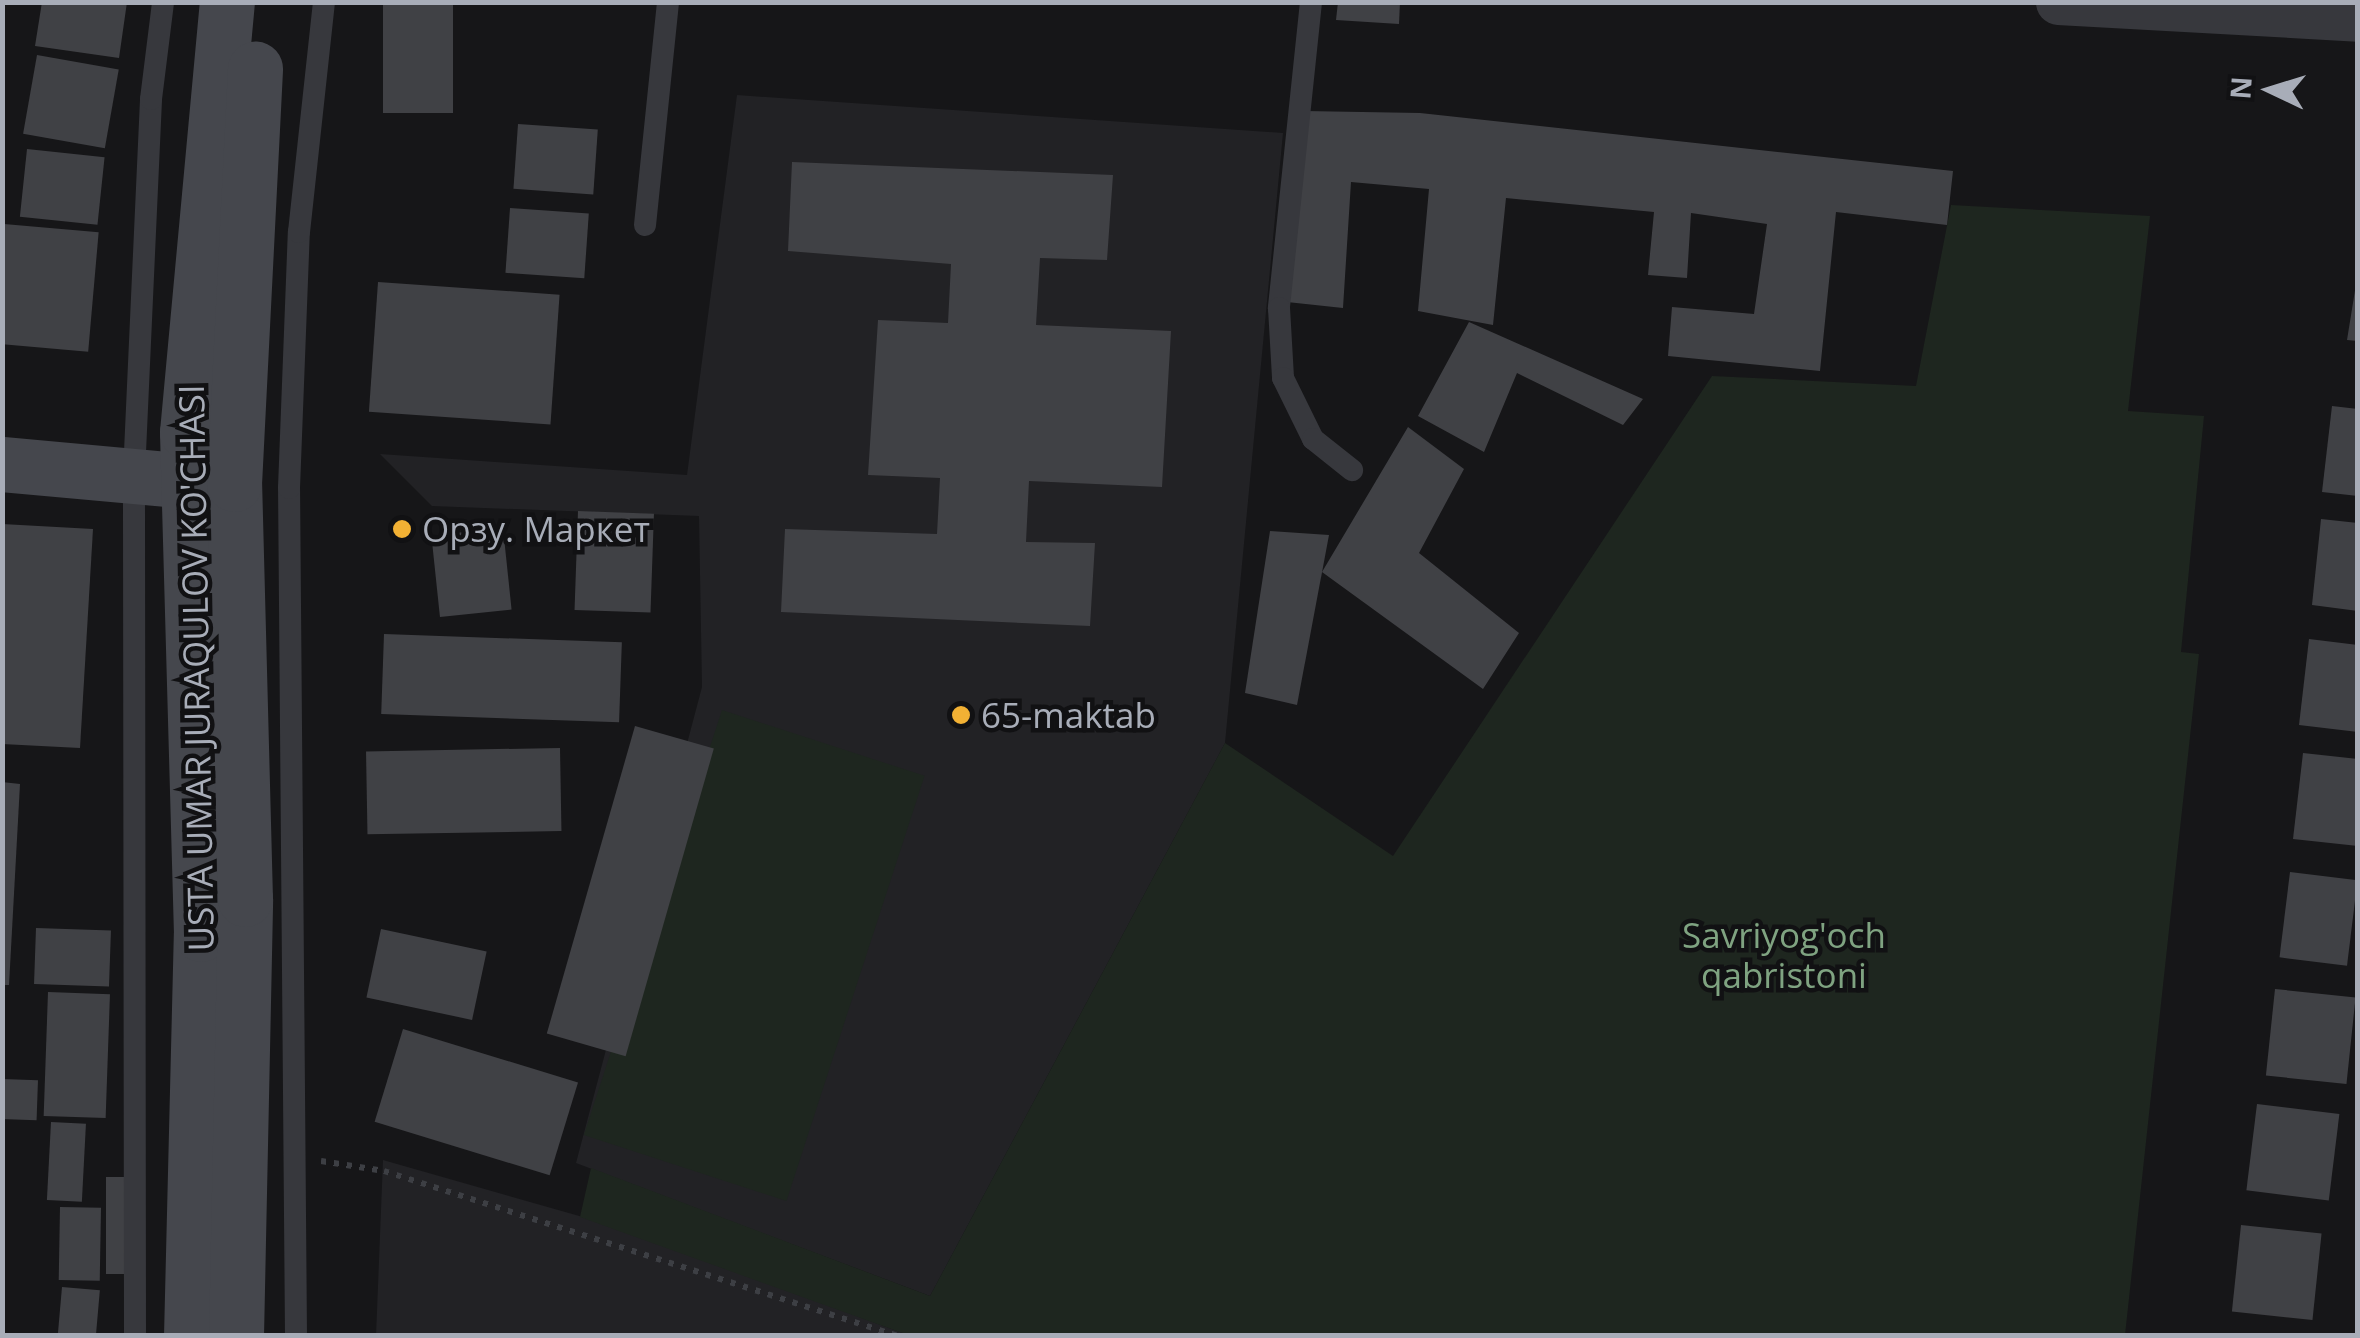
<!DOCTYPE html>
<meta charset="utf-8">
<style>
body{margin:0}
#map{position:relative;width:2360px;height:1338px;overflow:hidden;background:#161618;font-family:"Open Sans",sans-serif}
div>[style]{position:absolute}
.built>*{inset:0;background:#222225}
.green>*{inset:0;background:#1e261f;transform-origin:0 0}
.building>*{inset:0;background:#404145;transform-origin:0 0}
.path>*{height:6px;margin-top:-3px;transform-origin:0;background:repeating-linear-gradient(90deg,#3d3f44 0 5px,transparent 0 13px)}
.lane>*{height:22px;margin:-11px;padding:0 11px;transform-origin:11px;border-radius:11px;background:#37383d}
.street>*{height:45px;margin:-22.5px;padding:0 22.5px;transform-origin:22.5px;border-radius:22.5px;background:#37383d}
.secondary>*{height:55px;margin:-27.5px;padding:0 27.5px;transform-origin:27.5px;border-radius:27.5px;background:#45474d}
.dots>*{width:28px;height:28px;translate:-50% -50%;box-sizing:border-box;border:5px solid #111113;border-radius:50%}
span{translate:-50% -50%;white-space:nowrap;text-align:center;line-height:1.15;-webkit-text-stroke:9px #111113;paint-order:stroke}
.poi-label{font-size:35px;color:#a8adb8}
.left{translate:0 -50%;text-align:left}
.street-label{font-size:35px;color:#a8adb8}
.park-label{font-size:35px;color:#7fa381}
.frame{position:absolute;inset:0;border:5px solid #a8adb8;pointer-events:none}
.north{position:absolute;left:2220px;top:40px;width:100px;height:100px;-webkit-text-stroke:8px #111113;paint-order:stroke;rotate:274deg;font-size:28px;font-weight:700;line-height:40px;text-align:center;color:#a8adb8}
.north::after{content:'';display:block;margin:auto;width:35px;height:45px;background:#a8adb8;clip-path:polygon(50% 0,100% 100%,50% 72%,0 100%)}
</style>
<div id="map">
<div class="built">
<div style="clip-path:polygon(737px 95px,1283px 133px,1225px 743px,930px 1296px,576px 1163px,702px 687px,699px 516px,432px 506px,380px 454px,687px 475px)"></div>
<div style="clip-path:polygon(383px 1160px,618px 1227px,908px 1335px,376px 1336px)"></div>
</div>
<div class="green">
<div style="clip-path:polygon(1951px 205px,2150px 216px,2128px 411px,2204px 416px,2181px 652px,2199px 654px,2125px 1335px,908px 1335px,580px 1217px,591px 1168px,930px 1296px,1225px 743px,1393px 856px,1712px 376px,1916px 386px)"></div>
<div style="left:722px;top:710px;width:213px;height:447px;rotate:18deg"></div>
</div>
<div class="building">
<div style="clip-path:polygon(42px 2px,127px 2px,119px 58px,35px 46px)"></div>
<div style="left:383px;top:2px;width:70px;height:111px"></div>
<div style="clip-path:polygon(1338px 2px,1400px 2px,1399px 24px,1336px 20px)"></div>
<div style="left:37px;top:55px;width:83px;height:80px;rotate:10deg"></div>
<div style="clip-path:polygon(1304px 111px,1420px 113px,1953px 171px,1947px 225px,1836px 212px,1820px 371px,1668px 356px,1672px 307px,1754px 314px,1767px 224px,1691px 213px,1687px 278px,1648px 275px,1654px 212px,1506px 198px,1493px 325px,1418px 311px,1429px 189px,1351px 182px,1343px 308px,1287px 302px)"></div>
<div style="left:518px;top:124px;width:80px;height:65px;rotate:4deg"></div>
<div style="left:27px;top:149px;width:78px;height:68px;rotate:6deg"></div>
<div style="clip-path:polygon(792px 162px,1113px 175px,1107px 260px,1040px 258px,1036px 325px,1171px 331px,1162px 487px,1029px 481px,1026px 542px,1095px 543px,1090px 626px,781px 612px,785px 529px,937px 534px,940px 478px,868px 475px,878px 320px,948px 323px,951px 264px,788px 251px)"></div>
<div style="left:510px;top:208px;width:79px;height:65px;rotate:4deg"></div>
<div style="left:4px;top:224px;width:95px;height:120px;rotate:5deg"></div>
<div style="clip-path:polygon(2358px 272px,2358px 341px,2347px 340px)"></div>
<div style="left:378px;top:282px;width:182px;height:130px;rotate:4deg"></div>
<div style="clip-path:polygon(1469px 322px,1643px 399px,1623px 425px,1517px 373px,1484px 452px,1418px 416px)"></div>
<div style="clip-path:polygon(2332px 406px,2358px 409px,2358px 496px,2322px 492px)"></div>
<div style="clip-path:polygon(1408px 427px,1464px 469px,1419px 553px,1519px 633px,1483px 689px,1322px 572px)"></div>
<div style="left:578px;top:511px;width:76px;height:99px;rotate:2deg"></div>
<div style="clip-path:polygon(2321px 519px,2358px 523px,2358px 611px,2312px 605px)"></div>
<div style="clip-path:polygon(2px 524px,93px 529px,80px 748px,2px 744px)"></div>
<div style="left:503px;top:528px;width:82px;height:72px;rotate:84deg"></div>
<div style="clip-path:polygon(1270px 531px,1329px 535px,1297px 705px,1245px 693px)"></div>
<div style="left:384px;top:634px;width:238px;height:80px;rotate:2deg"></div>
<div style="clip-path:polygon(2309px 639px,2358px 645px,2358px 732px,2299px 725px)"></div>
<div style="left:635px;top:726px;width:82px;height:320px;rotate:16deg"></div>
<div style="left:560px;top:748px;width:83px;height:194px;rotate:89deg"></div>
<div style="clip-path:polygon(2303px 753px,2358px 759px,2358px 846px,2293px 839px)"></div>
<div style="clip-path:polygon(2px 782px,20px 784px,9px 985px,2px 985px)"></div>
<div style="left:2290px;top:872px;width:68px;height:86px;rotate:7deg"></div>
<div style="left:36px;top:928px;width:75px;height:56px;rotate:2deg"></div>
<div style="left:381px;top:929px;width:108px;height:70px;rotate:12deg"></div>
<div style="left:2275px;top:989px;width:81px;height:87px;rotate:6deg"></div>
<div style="left:48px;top:992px;width:62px;height:124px;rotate:2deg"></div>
<div style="left:403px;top:1029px;width:183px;height:97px;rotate:17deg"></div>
<div style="left:2px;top:1079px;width:36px;height:40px;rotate:2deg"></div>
<div style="left:2257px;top:1104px;width:83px;height:87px;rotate:7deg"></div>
<div style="left:51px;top:1122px;width:35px;height:78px;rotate:3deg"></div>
<div style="left:106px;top:1177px;width:25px;height:97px"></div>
<div style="left:60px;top:1207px;width:41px;height:73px;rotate:1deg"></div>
<div style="left:2241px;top:1225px;width:81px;height:87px;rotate:6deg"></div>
<div style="left:62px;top:1287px;width:38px;height:49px;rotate:5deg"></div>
</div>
<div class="path">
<div style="left:321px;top:1161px;width:64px;rotate:9deg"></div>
<div style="left:384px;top:1171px;width:540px;rotate:17.8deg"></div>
</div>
<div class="lane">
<div style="left:1311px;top:2px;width:308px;rotate:96deg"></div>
<div style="left:1279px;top:308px;width:70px;rotate:86.7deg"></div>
<div style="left:1283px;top:378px;width:68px;rotate:63.8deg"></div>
<div style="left:1313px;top:439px;width:50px;rotate:38.5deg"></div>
<div style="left:645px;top:225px;width:224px;rotate:-84.1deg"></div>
<div style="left:135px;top:1336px;width:862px;rotate:-90.07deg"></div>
<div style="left:134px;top:474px;width:375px;rotate:-87.4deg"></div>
<div style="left:151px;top:99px;width:98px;rotate:-82.9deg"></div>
<div style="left:296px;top:1336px;width:848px;rotate:-90.47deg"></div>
<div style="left:289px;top:488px;width:256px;rotate:-87.8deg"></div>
<div style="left:299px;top:232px;width:231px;rotate:-83.8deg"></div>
</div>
<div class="street">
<div style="left:2058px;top:2px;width:300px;rotate:3.2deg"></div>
</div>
<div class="secondary">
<div style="left:2px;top:464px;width:222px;rotate:5.2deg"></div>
<div style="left:191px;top:1336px;width:402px;rotate:-88.6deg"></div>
<div style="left:201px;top:934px;width:502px;rotate:-91.6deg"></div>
<div style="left:187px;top:432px;width:432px;rotate:-84.7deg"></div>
<div style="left:236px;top:1336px;width:437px;rotate:-88.8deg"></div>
<div style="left:245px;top:899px;width:415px;rotate:-91.5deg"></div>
<div style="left:234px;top:484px;width:416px;rotate:-87.1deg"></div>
</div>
<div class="dots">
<div style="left:402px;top:529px;background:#f2b134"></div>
<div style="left:961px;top:715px;background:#f2b134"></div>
</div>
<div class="poi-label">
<span class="left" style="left:422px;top:529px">Орзу. Маркет</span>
<span class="left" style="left:981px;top:715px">65-maktab</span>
</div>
<div class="street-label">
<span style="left:196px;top:668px;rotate:-91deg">USTA UMAR JURAQULOV KO'CHASI</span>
</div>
<div class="park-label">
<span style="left:1784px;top:955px">Savriyog'och<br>qabristoni</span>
</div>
<div class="frame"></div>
<div class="north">N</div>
</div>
